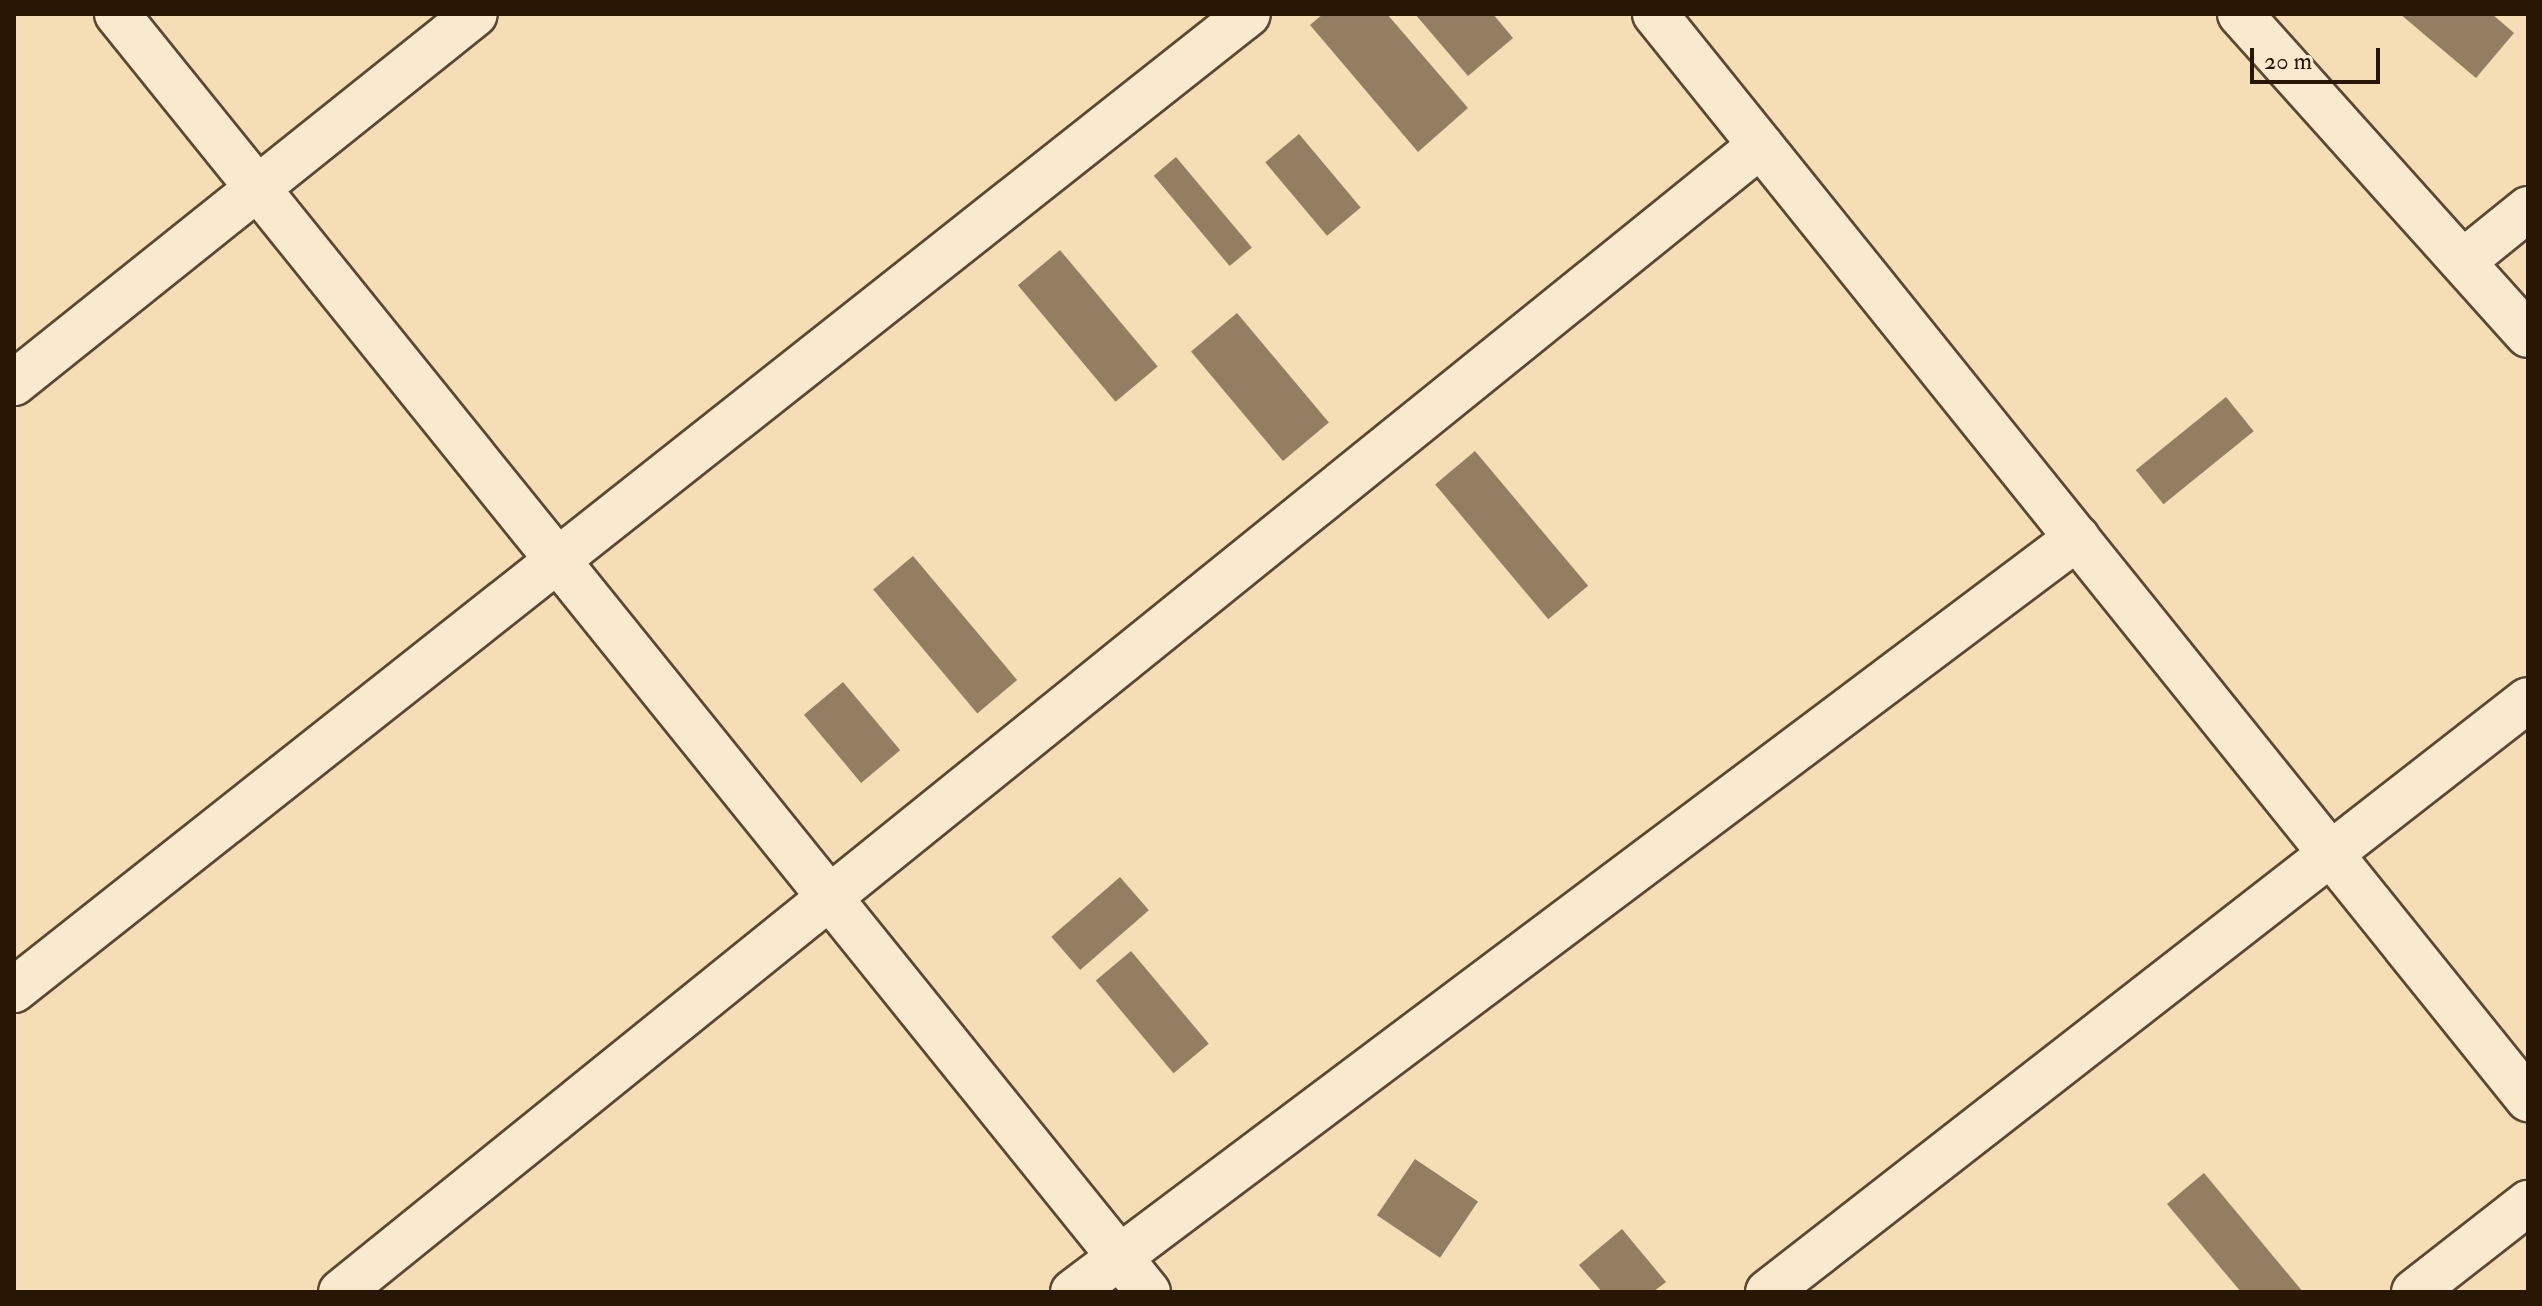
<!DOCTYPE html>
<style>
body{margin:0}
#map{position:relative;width:2542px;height:1306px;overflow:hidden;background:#f5ddb5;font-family:"IM FELL Double Pica",serif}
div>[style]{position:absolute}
.building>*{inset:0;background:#937e61;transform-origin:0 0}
.roads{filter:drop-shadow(2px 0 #5c4831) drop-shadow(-2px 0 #5c4831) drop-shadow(0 2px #5c4831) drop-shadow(0 -2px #5c4831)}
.minor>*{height:44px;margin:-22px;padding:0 22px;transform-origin:22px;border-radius:22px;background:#f8e9cf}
span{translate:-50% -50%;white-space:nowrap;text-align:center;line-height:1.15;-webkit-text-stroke:7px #f8e9cf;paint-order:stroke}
.frame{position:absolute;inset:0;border:16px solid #291705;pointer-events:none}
.scale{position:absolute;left:2250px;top:48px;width:130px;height:36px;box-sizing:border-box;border:4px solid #291705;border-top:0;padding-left:10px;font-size:24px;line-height:28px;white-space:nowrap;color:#291705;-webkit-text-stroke:6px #f8e9cf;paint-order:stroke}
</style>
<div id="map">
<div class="building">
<div style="clip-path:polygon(1323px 14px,1387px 14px,1468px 108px,1418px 152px,1310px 25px)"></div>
<div style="clip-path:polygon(1415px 14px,1493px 14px,1513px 38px,1468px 76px)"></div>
<div style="clip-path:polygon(2400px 14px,2492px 14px,2514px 33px,2476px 78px)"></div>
<div style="left:1299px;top:134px;width:96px;height:44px;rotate:50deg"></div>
<div style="left:1176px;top:157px;width:118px;height:29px;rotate:50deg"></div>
<div style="left:1060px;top:250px;width:152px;height:55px;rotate:50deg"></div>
<div style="left:1237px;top:313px;width:143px;height:60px;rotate:50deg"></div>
<div style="left:2226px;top:397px;width:44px;height:116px;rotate:51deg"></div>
<div style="left:1475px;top:451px;width:176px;height:52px;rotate:50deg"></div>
<div style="left:913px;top:556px;width:162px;height:52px;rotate:50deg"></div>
<div style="left:843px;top:682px;width:89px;height:51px;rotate:50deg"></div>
<div style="left:1120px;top:877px;width:44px;height:91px;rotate:49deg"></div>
<div style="left:1131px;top:951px;width:121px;height:46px;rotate:50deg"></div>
<div style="left:1415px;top:1159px;width:76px;height:68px;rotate:34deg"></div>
<div style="clip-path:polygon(2204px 1173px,2303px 1292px,2241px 1292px,2167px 1204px)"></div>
<div style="clip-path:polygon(1622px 1229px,1666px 1282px,1653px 1292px,1602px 1292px,1579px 1265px)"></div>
</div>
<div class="roads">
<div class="minor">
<div style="left:117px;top:14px;width:1642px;rotate:51.11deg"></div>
<div style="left:1655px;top:14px;width:1393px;rotate:51.18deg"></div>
<div style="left:2240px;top:14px;width:431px;rotate:48.1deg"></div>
<div style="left:2465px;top:260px;width:81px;rotate:-39deg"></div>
<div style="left:14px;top:383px;width:590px;rotate:-38.67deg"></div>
<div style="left:14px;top:990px;width:1573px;rotate:-38.34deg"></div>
<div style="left:341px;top:1292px;width:1825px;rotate:-38.93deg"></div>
<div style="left:1073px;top:1292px;width:1256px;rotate:-36.91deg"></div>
<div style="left:1768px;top:1292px;width:963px;rotate:-37.92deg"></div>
<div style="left:2414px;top:1292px;width:145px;rotate:-38deg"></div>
</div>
</div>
<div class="frame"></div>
<div class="scale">20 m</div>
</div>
